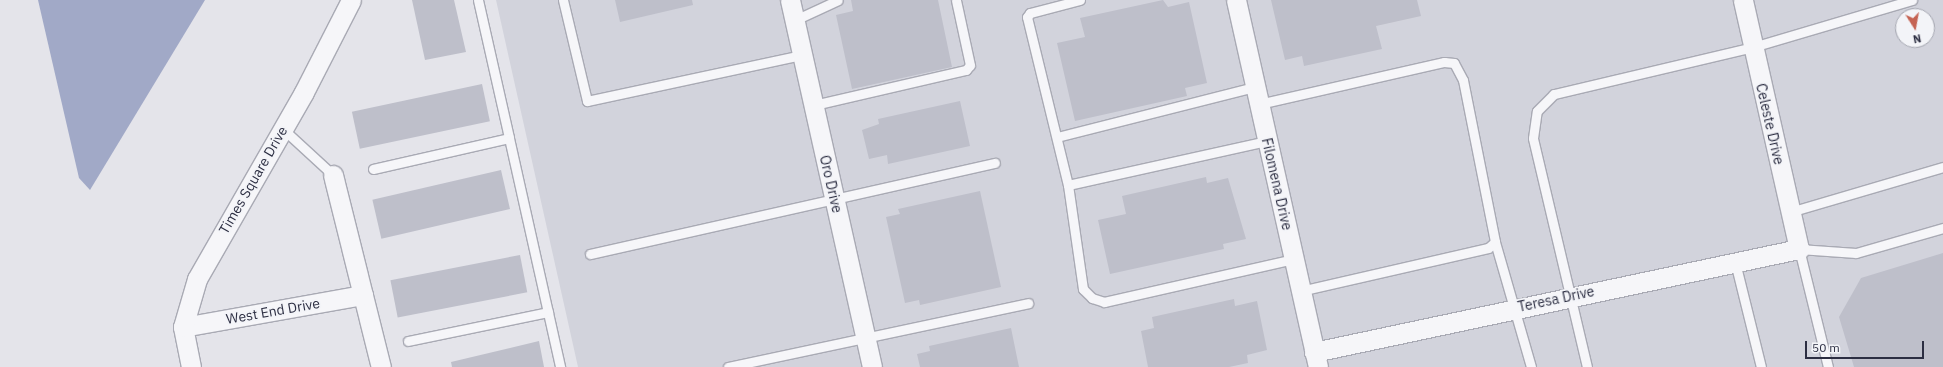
<!DOCTYPE html>
<style>
body{margin:0}
#map{position:relative;width:1943px;height:367px;overflow:hidden;background:#e4e4ea;font-family:"IBM Plex Sans",sans-serif}
div>[style]{position:absolute}
.built>*{inset:0;background:#d2d3dc}
.water>*{inset:0;background:#a1a9c7}
.building>*{inset:0;background:#bebfca;transform-origin:0 0}
.roads{filter:drop-shadow(1px 0 #a9aab4) drop-shadow(-1px 0 #a9aab4) drop-shadow(0 1px #a9aab4) drop-shadow(0 -1px #a9aab4)}
.lane>*{height:9px;margin:-4.5px;padding:0 4.5px;transform-origin:4.5px;border-radius:4.5px;background:#f6f6f9}
.street>*{height:19px;margin:-9.5px;padding:0 9.5px;transform-origin:9.5px;border-radius:9.5px;background:#f6f6f9}
span{translate:-50% -50%;white-space:nowrap;text-align:center;line-height:1.15;-webkit-text-stroke:3.5px #f3f4f8;paint-order:stroke}
.street-label{font-size:14px;color:#2c2e42}
.north{position:absolute;left:1895px;top:8px;width:40px;height:40px;box-sizing:border-box;background:#f3f4f8;border:1px solid #a3a5af;border-radius:50%;rotate:169deg;font-size:11px;font-weight:700;line-height:16px;text-align:center;color:#2c2e42}
.north::after{content:'';display:block;margin:auto;width:14px;height:18px;background:#c56353;clip-path:polygon(50% 0,100% 100%,50% 72%,0 100%)}
.scale{position:absolute;left:1805px;top:341px;width:119px;height:18px;box-sizing:border-box;border:2px solid #2c2e42;border-top:0;padding-left:5px;font-size:12px;line-height:14px;white-space:nowrap;color:#2c2e42;-webkit-text-stroke:3px #f3f4f8;paint-order:stroke}
</style>
<div id="map">
<div class="built">
<div style="clip-path:polygon(evenodd,496px 0,1943px 0,1943px 367px,578px 367px,496px 0,1903px 16px,1927px 16px,1927px 40px,1903px 40px,1903px 16px)"></div>
</div>
<div class="water">
<div style="clip-path:polygon(38px 0,205px 0,90px 190px,79px 178px)"></div>
</div>
<div class="building">
<div style="clip-path:polygon(412px 0,454px 0,466px 52px,425px 60px)"></div>
<div style="clip-path:polygon(615px 0,692px 0,693px 5px,620px 22px)"></div>
<div style="clip-path:polygon(851px 0,938px 0,952px 67px,852px 89px,836px 15px,853px 11px)"></div>
<div style="clip-path:polygon(1163px 0,1168px 7px,1189px 2px,1207px 83px,1185px 88px,1187px 96px,1075px 121px,1057px 43px,1085px 37px,1080px 18px)"></div>
<div style="clip-path:polygon(1271px 0,1417px 0,1421px 16px,1376px 26px,1382px 49px,1304px 66px,1302px 56px,1285px 60px)"></div>
<div style="left:482px;top:84px;width:38px;height:133px;rotate:78deg"></div>
<div style="clip-path:polygon(960px 101px,970px 146px,888px 164px,887px 155px,869px 159px,862px 130px,879px 124px,878px 119px)"></div>
<div style="left:501px;top:170px;width:40px;height:132px;rotate:77deg"></div>
<div style="clip-path:polygon(1206px 177px,1207px 183px,1228px 178px,1246px 239px,1223px 244px,1224px 249px,1110px 274px,1098px 220px,1126px 214px,1122px 196px)"></div>
<div style="clip-path:polygon(980px 191px,1001px 287px,920px 305px,919px 300px,905px 303px,886px 217px,900px 214px,898px 209px)"></div>
<div style="clip-path:polygon(1943px 253px,1943px 367px,1854px 367px,1839px 317px,1861px 278px)"></div>
<div style="left:520px;top:255px;width:38px;height:132px;rotate:79deg"></div>
<div style="clip-path:polygon(1234px 299px,1235px 306px,1257px 301px,1267px 350px,1247px 355px,1248px 363px,1229px 367px,1148px 367px,1141px 331px,1154px 328px,1152px 317px)"></div>
<div style="clip-path:polygon(1011px 328px,1019px 367px,920px 367px,917px 354px,930px 351px,929px 346px)"></div>
<div style="clip-path:polygon(539px 341px,544px 367px,452px 367px,451px 362px)"></div>
</div>
<div class="roads">
<div class="lane">
<div style="left:478px;top:0;width:141px;rotate:77.3deg"></div>
<div style="left:563px;top:0;width:104px;rotate:76.6deg"></div>
<div style="left:587px;top:101px;width:220px;rotate:-12.1deg"></div>
<div style="left:1080px;top:0;width:52px;rotate:165.4deg"></div>
<div style="left:1030px;top:13px;width:5px;rotate:127deg"></div>
<div style="left:1027px;top:17px;width:173px;rotate:76.3deg"></div>
<div style="left:1068px;top:185px;width:105px;rotate:81.8deg"></div>
<div style="left:1083px;top:289px;width:13px;rotate:45deg"></div>
<div style="left:1092px;top:298px;width:13px;rotate:18deg"></div>
<div style="left:1104px;top:302px;width:194px;rotate:-12.8deg"></div>
<div style="left:795px;top:20px;width:47px;rotate:-24.9deg"></div>
<div style="left:1259px;top:104px;width:190px;rotate:-12.8deg"></div>
<div style="left:1444px;top:62px;width:10px;rotate:6deg"></div>
<div style="left:1454px;top:63px;width:19px;rotate:62deg"></div>
<div style="left:1463px;top:80px;width:165px;rotate:78.8deg"></div>
<div style="left:1495px;top:242px;width:9px;rotate:139deg"></div>
<div style="left:1488px;top:248px;width:192px;rotate:167.1deg"></div>
<div style="left:814px;top:105px;width:156px;rotate:-13deg"></div>
<div style="left:966px;top:70px;width:6px;rotate:-51deg"></div>
<div style="left:970px;top:65px;width:66px;rotate:-102.2deg"></div>
<div style="left:283px;top:129px;width:68px;rotate:42.6deg"></div>
<div style="left:1057px;top:137px;width:204px;rotate:-14.2deg"></div>
<div style="left:373px;top:169px;width:139px;rotate:-12.8deg"></div>
<div style="left:509px;top:138px;width:235px;rotate:77.4deg"></div>
<div style="left:1068px;top:185px;width:204px;rotate:-12.5deg"></div>
<div style="left:1790px;top:212px;width:159px;rotate:-16.4deg"></div>
<div style="left:1495px;top:242px;width:130px;rotate:73.9deg"></div>
<div style="left:590px;top:254px;width:415px;rotate:-12.7deg"></div>
<div style="left:1735px;top:262px;width:108px;rotate:76.1deg"></div>
<div style="left:408px;top:341px;width:143px;rotate:-11.7deg"></div>
<div style="left:728px;top:367px;width:307px;rotate:-12deg"></div>
<div style="left:1587px;top:367px;width:235px;rotate:-103.3deg"></div>
<div style="left:1533px;top:138px;width:27px;rotate:-82deg"></div>
<div style="left:1537px;top:111px;width:24px;rotate:-45deg"></div>
<div style="left:1554px;top:94px;width:204px;rotate:-13.3deg"></div>
<div style="left:1753px;top:47px;width:166px;rotate:-16.5deg"></div>
<div style="left:1828px;top:367px;width:122px;rotate:-103.8deg"></div>
<div style="left:1799px;top:249px;width:57px;rotate:4deg"></div>
<div style="left:1856px;top:253px;width:91px;rotate:-16deg"></div>
</div>
<div class="street">
<div style="left:790px;top:0;width:376px;rotate:77.4deg"></div>
<div style="left:1236px;top:0;width:376px;rotate:77.4deg"></div>
<div style="left:333px;top:175px;width:198px;rotate:76deg"></div>
<div style="left:183px;top:327px;width:183px;rotate:-10.1deg"></div>
<div style="left:1314px;top:352px;width:496px;rotate:-12deg"></div>
<div style="left:1799px;top:249px;width:255px;rotate:-102.7deg"></div>
<div style="left:191px;top:367px;width:41px;rotate:-101.3deg"></div>
<div style="left:183px;top:327px;width:50px;rotate:-73.7deg"></div>
<div style="left:197px;top:279px;width:215px;rotate:-60.2deg"></div>
<div style="left:304px;top:92px;width:103px;rotate:-62.9deg"></div>
</div>
</div>
<div class="street-label">
<span style="left:1770px;top:124px;rotate:77deg">Celeste Drive</span>
<span style="left:253px;top:180px;rotate:-60deg">Times Square Drive</span>
<span style="left:831px;top:184px;rotate:77deg">Oro Drive</span>
<span style="left:1277px;top:184px;rotate:77deg">Filomena Drive</span>
<span style="left:1556px;top:299px;rotate:-12deg">Teresa Drive</span>
<span style="left:273px;top:311px;rotate:-10deg">West End Drive</span>
</div>
<div class="north">N</div>
<div class="scale">50 m</div>
</div>
